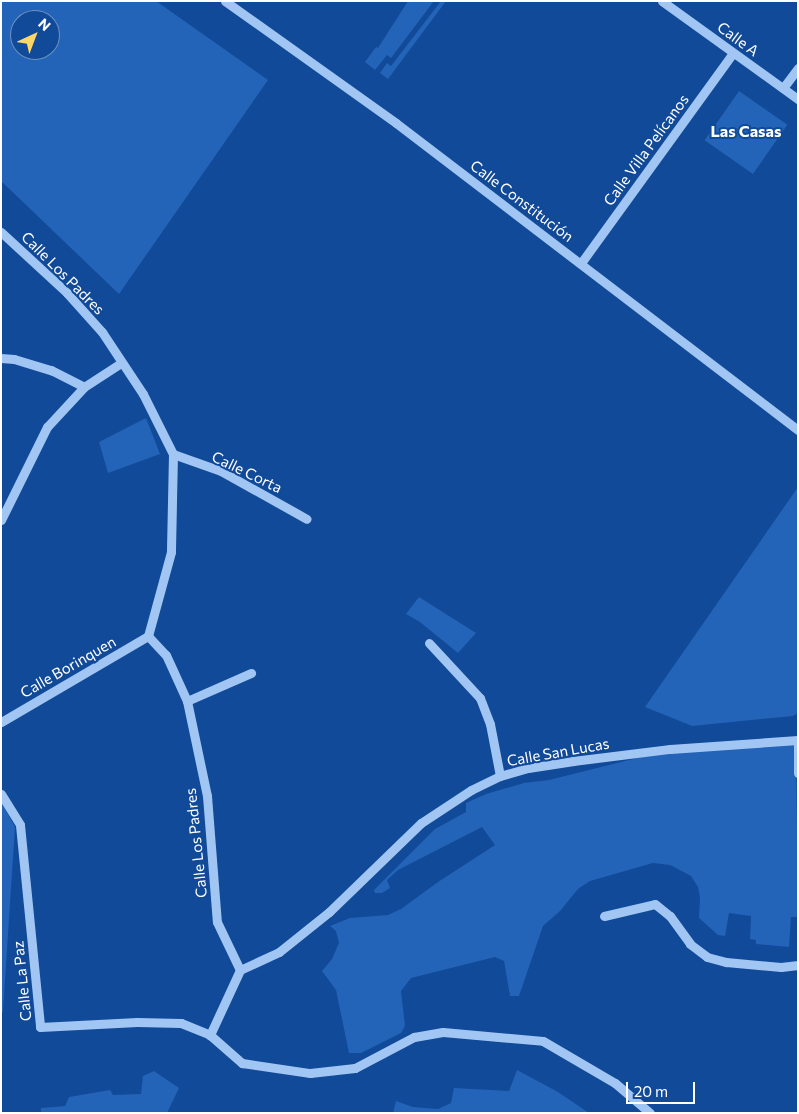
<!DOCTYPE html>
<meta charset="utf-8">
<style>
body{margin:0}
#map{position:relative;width:799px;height:1114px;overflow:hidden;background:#114a98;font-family:Commissioner,sans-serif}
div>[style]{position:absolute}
.green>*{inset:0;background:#2363b8;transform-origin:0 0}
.minor>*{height:9px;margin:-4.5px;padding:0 4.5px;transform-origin:4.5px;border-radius:4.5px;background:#a2c6f4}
span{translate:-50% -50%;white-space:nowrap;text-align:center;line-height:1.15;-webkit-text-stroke:4px #114a98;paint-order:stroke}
.street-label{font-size:15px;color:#fff}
.neighbourhood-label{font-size:16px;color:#fff;font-weight:700}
.frame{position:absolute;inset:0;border:2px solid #fff;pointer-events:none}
.north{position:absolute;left:10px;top:10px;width:50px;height:50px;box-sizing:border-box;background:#114a98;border:1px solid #7092c1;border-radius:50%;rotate:43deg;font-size:14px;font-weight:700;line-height:20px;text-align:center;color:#fff}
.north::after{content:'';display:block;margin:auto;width:18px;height:22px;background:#ffd565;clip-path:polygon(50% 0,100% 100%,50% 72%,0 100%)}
.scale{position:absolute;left:626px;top:1082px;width:69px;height:22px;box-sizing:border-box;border:2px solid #fff;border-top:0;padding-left:6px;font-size:15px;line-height:18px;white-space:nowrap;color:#fff;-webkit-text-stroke:4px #114a98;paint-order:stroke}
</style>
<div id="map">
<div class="green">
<div style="clip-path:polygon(evenodd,1px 1px,156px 1px,268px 80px,119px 294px,1px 181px,1px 1px,20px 20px,50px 20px,50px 50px,20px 50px,20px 20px)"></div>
<div style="clip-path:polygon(408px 1px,434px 1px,391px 58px,387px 55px,375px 70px,365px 62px,376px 47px,378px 48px)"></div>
<div style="clip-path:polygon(441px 1px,446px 1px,388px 79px,380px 73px,387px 63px,391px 66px)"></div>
<div style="left:739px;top:91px;width:59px;height:60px;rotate:35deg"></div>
<div style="clip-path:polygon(146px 418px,160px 454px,108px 473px,99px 442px)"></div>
<div style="clip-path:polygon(798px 487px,798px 713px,793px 716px,692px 726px,645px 707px)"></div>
<div style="clip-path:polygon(419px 597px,476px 633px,458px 653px,420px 622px,406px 614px)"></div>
<div style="clip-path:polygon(796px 742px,798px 917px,791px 917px,789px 947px,756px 944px,756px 940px,750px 939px,751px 916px,729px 913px,725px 936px,718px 935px,699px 918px,700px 897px,698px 887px,691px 876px,670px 865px,653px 863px,590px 881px,578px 889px,560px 911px,543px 926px,519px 996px,510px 996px,504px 961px,495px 957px,411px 978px,401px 991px,405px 1026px,401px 1033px,361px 1053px,349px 1053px,336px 990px,322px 971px,332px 959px,339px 943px,336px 931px,330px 926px,350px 918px,388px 915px,401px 909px,438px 882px,495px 845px,482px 827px,398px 870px,387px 880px,390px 888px,382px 893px,375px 893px,374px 890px,435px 829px,466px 812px,466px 803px,486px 794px,524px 783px,549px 780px,657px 753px)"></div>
<div style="clip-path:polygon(1px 801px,15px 827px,3px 1011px,1px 1014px)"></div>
<div style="clip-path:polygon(517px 1070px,558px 1092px,589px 1113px,393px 1113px,396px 1101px,413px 1107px,438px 1109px,451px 1103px,454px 1088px,509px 1091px)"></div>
<div style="clip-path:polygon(154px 1071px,179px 1088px,167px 1113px,41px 1113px,41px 1108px,65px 1106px,69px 1097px,110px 1090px,113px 1095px,141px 1094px,143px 1076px)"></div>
</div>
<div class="minor">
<div style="left:225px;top:1px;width:210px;rotate:35.5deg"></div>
<div style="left:396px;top:123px;width:506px;rotate:37.37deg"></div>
<div style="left:662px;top:1px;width:168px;rotate:35.8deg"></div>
<div style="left:783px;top:88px;width:25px;rotate:-53deg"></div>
<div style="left:1px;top:232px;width:90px;rotate:42.7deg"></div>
<div style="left:67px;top:293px;width:52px;rotate:48.1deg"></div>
<div style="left:102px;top:332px;width:74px;rotate:56.5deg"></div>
<div style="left:143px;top:394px;width:67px;rotate:63.4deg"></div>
<div style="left:173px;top:454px;width:98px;rotate:91.2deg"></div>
<div style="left:171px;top:552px;width:87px;rotate:105.3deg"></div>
<div style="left:581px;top:263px;width:259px;rotate:-54.1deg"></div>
<div style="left:1px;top:358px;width:13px;rotate:4deg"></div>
<div style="left:14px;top:359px;width:39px;rotate:17deg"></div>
<div style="left:51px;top:370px;width:37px;rotate:27deg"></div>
<div style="left:173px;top:454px;width:51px;rotate:19.5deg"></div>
<div style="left:221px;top:471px;width:98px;rotate:29.2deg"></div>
<div style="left:1px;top:520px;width:104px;rotate:-63.7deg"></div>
<div style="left:47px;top:427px;width:54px;rotate:-47.2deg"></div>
<div style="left:84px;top:387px;width:44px;rotate:-33deg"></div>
<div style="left:148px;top:636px;width:26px;rotate:47deg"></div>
<div style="left:166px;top:655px;width:51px;rotate:65.5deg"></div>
<div style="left:187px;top:701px;width:97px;rotate:78.1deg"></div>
<div style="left:207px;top:796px;width:126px;rotate:85.5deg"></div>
<div style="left:217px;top:922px;width:53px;rotate:64.4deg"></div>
<div style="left:240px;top:970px;width:72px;rotate:114.8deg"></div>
<div style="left:429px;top:643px;width:75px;rotate:47.2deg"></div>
<div style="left:480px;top:698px;width:28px;rotate:69deg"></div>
<div style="left:490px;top:724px;width:53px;rotate:79.1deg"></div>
<div style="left:187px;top:701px;width:70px;rotate:-23.6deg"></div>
<div style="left:1px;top:722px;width:170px;rotate:-30.3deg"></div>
<div style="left:798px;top:740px;width:33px;rotate:90deg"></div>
<div style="left:1px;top:794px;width:36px;rotate:58deg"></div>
<div style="left:20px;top:825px;width:203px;rotate:84.3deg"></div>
<div style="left:40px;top:1027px;width:97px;rotate:-3deg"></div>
<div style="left:137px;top:1022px;width:44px;rotate:1.3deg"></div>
<div style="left:181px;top:1023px;width:31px;rotate:22deg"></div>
<div style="left:210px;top:1035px;width:43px;rotate:41.2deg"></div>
<div style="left:242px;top:1063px;width:69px;rotate:8.4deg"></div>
<div style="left:310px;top:1073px;width:45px;rotate:-6.3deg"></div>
<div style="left:355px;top:1068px;width:67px;rotate:-27.7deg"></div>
<div style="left:414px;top:1037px;width:29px;rotate:-10deg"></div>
<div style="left:443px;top:1032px;width:100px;rotate:5.1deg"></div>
<div style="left:543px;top:1041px;width:83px;rotate:30.3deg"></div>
<div style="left:615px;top:1083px;width:46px;rotate:40.6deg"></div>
<div style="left:604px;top:916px;width:52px;rotate:-13.2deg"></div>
<div style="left:655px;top:904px;width:19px;rotate:39deg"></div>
<div style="left:670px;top:916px;width:34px;rotate:54deg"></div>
<div style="left:690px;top:944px;width:21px;rotate:37deg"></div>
<div style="left:707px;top:957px;width:20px;rotate:15deg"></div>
<div style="left:726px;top:962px;width:55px;rotate:5.2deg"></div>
<div style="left:781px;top:967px;width:17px;rotate:-7deg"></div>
<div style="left:240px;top:970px;width:43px;rotate:-24.8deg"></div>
<div style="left:279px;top:952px;width:64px;rotate:-38.7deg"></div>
<div style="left:329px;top:912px;width:128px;rotate:-44.1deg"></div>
<div style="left:421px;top:823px;width:60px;rotate:-33.4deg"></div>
<div style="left:471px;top:790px;width:32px;rotate:-26deg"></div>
<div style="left:500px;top:776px;width:29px;rotate:-16deg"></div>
<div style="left:528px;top:768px;width:46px;rotate:-8.8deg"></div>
<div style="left:573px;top:761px;width:98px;rotate:-7.1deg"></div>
<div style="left:670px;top:749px;width:128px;rotate:-4deg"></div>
</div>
<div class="street-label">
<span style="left:738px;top:39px;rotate:36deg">Calle A</span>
<span style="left:646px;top:150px;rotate:-54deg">Calle Villa Pelícanos</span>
<span style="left:522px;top:201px;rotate:37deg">Calle Constitución</span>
<span style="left:63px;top:273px;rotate:45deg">Calle Los Padres</span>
<span style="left:247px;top:472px;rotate:26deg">Calle Corta</span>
<span style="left:68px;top:667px;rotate:-30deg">Calle Borinquen</span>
<span style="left:558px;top:752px;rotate:-10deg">Calle San Lucas</span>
<span style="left:196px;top:843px;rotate:-96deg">Calle Los Padres</span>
<span style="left:22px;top:981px;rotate:-96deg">Calle La Paz</span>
</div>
<div class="neighbourhood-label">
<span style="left:746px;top:131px">Las Casas</span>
</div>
<div class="frame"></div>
<div class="north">N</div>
<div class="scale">20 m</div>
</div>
